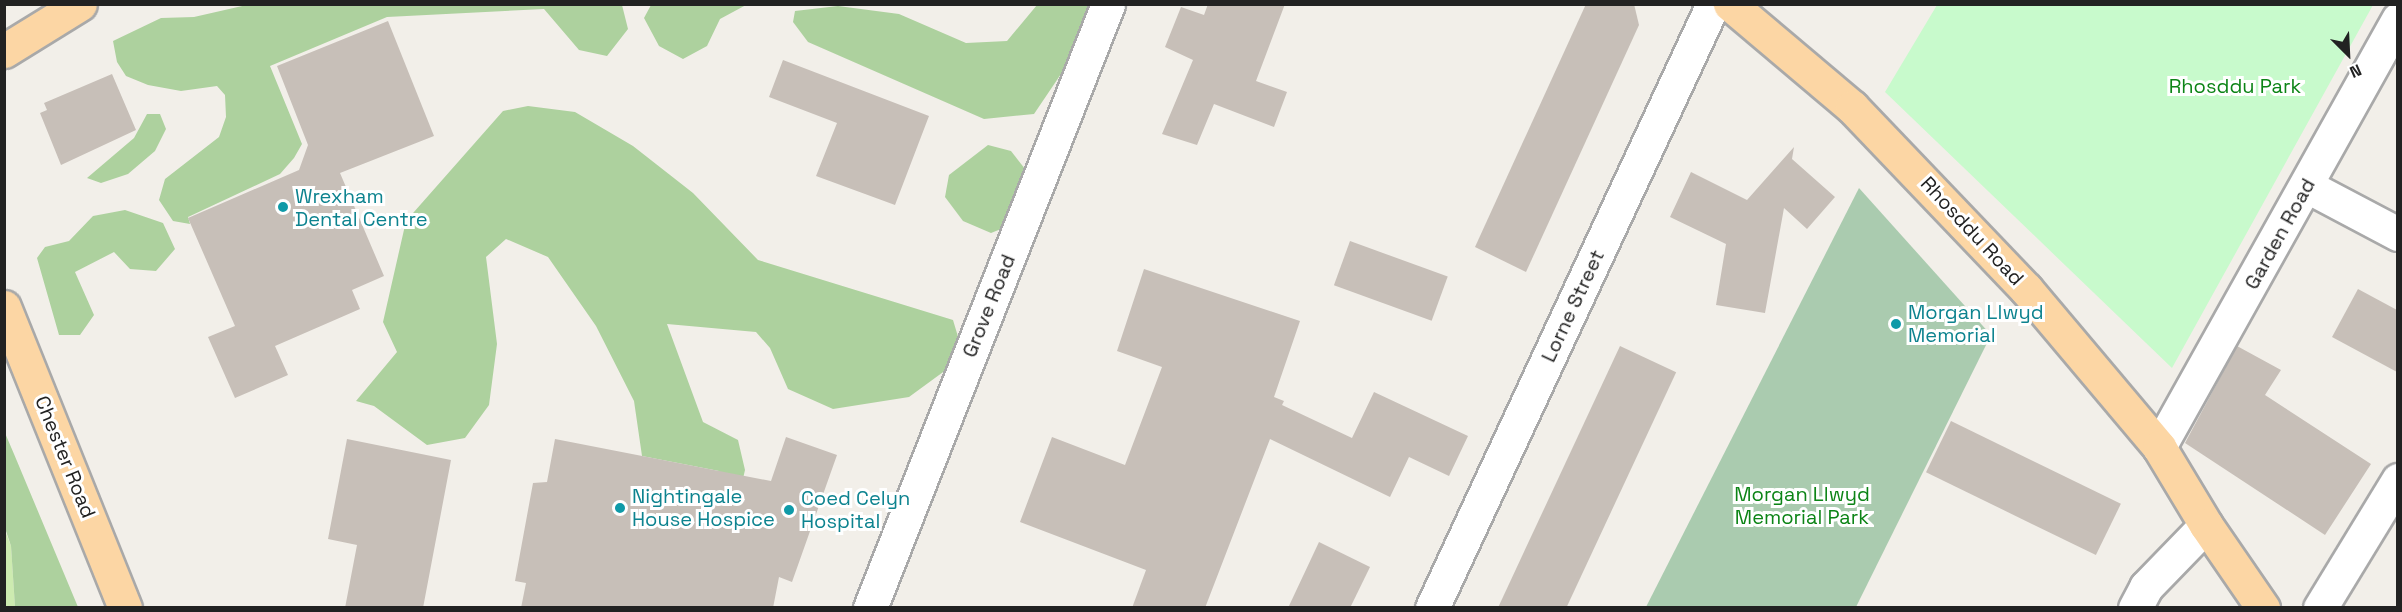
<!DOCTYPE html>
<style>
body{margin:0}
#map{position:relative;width:2402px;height:612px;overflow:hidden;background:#f2efe9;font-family:"Space Grotesk",sans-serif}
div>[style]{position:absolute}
.grass>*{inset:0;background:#cdebb0}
.forest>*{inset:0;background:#add19e}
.cemetery>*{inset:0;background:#aacbaf}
.park>*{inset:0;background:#c8facc}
.building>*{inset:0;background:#c7bfb8;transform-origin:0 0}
.roads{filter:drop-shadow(2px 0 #a9a9a9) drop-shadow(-2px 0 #a9a9a9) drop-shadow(0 2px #a9a9a9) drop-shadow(0 -2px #a9a9a9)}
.minor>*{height:33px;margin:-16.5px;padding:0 16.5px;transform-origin:16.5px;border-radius:16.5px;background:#fff}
.major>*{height:33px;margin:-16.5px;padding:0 16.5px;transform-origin:16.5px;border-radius:16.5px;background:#fcd6a4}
.dots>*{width:16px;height:16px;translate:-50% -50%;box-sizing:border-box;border:3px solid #fff;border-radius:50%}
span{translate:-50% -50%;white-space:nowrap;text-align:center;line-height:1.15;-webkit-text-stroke:6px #fff;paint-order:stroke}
.park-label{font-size:20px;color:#0c8416}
.culture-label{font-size:20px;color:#0d838f}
.left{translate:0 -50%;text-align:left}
.street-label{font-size:20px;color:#222}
.frame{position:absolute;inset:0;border:6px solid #222;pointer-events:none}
.north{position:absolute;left:2318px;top:24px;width:60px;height:60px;-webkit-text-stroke:4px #fff;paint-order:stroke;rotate:156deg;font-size:16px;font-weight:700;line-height:24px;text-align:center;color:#222}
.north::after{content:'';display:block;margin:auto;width:21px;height:27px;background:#222;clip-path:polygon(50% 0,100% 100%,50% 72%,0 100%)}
</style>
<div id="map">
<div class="grass">
<div style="clip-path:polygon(4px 528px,11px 546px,15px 607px,5px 607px)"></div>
</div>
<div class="forest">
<div style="clip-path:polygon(251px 4px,622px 5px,628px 29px,607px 56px,579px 50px,544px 9px,387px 17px,270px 66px,302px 144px,294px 158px,280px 174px,188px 217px,190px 224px,173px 221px,159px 200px,165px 179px,219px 137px,226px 117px,225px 95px,217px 86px,181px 91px,148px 85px,126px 76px,117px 62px,113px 41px,161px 18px,194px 17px)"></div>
<div style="clip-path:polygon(651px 5px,651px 4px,746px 5px,720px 19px,707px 46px,683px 59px,659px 46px,644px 18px)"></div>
<div style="clip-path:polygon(1037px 5px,1098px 5px,1061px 74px,1034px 114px,984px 119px,808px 42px,793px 22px,795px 11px,838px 6px,899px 14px,966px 43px,1007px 41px)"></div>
<div style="clip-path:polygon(528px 106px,575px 112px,633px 146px,693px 193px,758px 260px,953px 320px,959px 340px,950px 367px,909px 397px,833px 409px,788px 389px,770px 348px,756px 332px,667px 324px,703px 422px,738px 440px,745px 470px,735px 513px,707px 533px,719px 471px,642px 456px,634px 401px,596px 326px,548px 257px,506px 239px,486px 257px,497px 344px,489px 405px,465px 438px,427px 445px,374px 406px,356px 401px,397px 352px,383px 322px,406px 221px,503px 111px)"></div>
<div style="clip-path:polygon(147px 114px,160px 114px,166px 129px,155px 151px,128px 174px,101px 183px,87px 178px,134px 138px)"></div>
<div style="clip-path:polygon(988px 145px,1011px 151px,1029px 174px,1016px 223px,991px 233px,963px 221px,945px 197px,949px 175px)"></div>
<div style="clip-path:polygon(125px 210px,163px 223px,175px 249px,156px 271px,130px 269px,114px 252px,75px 272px,94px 315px,80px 335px,59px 335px,37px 258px,45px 247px,69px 241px,93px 216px)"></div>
<div style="clip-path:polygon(5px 433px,14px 454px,78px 607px,15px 607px,11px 546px,5px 528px)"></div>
</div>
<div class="cemetery">
<div style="clip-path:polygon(1859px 188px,1991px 335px,1856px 607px,1646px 607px)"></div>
</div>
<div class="park">
<div style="clip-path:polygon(1937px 5px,1937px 4px,2373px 5px,2172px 368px,1885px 92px)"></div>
</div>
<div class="building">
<div style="clip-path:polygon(1208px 4px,1285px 4px,1256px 81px,1287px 92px,1274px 127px,1214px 104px,1197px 145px,1162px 134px,1193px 60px,1165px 47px,1181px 7px,1204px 15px)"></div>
<div style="clip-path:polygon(1586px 4px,1634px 4px,1639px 25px,1526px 272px,1475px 247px)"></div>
<div style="clip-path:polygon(388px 21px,434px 136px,340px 173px,384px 276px,352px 290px,360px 309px,275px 346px,288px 375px,235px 398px,208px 337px,235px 326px,188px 218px,299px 170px,308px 145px,277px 66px)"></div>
<div style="clip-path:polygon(783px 60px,929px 116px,895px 205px,816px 176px,837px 123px,769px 97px)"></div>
<div style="clip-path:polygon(112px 74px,136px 130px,61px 165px,40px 113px,47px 110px,44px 103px)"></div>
<div style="clip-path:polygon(1794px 147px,1792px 159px,1835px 197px,1807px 229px,1784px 208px,1765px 313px,1716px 305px,1726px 244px,1670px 217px,1691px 172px,1747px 200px)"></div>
<div style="left:1350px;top:241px;width:104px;height:47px;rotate:20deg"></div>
<div style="clip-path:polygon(1144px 269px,1300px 321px,1274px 397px,1284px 401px,1282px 405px,1352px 438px,1374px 392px,1468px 436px,1449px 476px,1409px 457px,1390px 497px,1270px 439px,1205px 608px,1132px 608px,1146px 570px,1020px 522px,1052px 437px,1125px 465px,1162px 367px,1117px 351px)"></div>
<div style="clip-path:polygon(2358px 289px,2397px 310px,2397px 372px,2332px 337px)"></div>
<div style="left:1620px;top:346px;width:62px;height:289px;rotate:25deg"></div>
<div style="clip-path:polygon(2237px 346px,2281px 370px,2265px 395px,2371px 464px,2325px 535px,2185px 443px)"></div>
<div style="left:1951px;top:421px;width:189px;height:57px;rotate:26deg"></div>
<div style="clip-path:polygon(786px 437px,837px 455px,792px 582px,779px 577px,773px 608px,521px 608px,526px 583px,515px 581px,533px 483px,547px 482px,555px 439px,771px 481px)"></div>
<div style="clip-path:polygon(347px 439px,451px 460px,423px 608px,345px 608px,357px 545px,328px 539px)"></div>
<div style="clip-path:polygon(1319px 542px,1370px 567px,1350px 608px,1288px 608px)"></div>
</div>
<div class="roads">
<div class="minor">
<div style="left:2307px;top:186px;width:103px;rotate:27.8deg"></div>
<div style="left:2159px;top:447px;width:490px;rotate:-60.8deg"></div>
<div style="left:870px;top:608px;width:649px;rotate:-68.49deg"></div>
<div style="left:1432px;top:608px;width:666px;rotate:-65.05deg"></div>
<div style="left:2135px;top:608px;width:24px;rotate:-62deg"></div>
<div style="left:2146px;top:587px;width:86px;rotate:-45.9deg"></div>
<div style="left:2320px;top:608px;width:150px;rotate:-58.6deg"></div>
</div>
<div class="major">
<div style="left:1730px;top:4px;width:160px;rotate:40.2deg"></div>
<div style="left:1852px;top:107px;width:252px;rotate:46.3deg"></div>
<div style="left:2026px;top:289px;width:207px;rotate:49.9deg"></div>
<div style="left:2159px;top:447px;width:91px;rotate:58.9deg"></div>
<div style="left:2206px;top:525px;width:101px;rotate:55.5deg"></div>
<div style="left:4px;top:51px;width:89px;rotate:-31.7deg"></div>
<div style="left:4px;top:307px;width:324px;rotate:68.1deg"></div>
</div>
</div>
<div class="dots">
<div style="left:283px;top:207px;background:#0f9aa8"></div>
<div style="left:1896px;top:324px;background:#0f9aa8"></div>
<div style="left:620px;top:508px;background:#0f9aa8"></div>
<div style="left:789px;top:510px;background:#0f9aa8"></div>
</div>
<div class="park-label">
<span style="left:2235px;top:86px">Rhosddu Park</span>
<span style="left:1802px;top:506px">Morgan Llwyd<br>Memorial Park</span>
</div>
<div class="culture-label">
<span class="left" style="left:295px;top:208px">Wrexham<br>Dental Centre</span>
<span class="left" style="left:1908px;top:324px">Morgan Llwyd<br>Memorial</span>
<span class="left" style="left:632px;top:508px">Nightingale<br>House Hospice</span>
<span class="left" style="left:801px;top:510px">Coed Celyn<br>Hospital</span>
</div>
<div class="street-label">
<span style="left:1972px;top:231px;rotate:47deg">Rhosddu Road</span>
<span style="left:2280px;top:234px;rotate:-61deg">Garden Road</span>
<span style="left:989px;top:306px;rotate:-68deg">Grove Road</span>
<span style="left:1573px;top:306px;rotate:-65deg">Lorne Street</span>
<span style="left:65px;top:457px;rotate:68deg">Chester Road</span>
</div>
<div class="frame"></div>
<div class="north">N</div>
</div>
